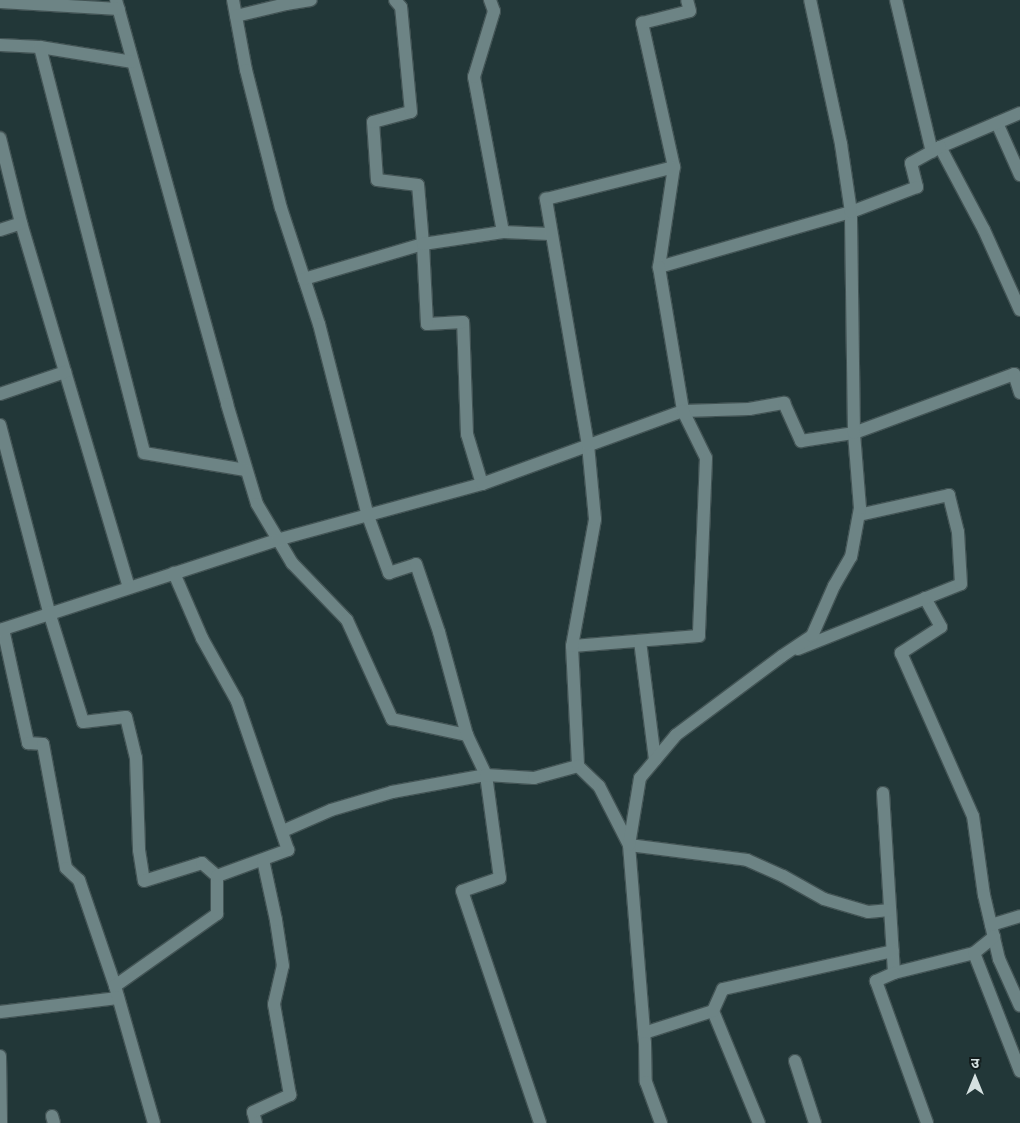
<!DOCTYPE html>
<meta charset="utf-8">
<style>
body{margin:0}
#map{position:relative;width:1020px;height:1123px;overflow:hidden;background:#223738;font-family:"PT Serif","Noto Sans Devanagari",serif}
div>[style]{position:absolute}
.roads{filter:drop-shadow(1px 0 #435455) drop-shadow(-1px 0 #435455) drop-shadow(0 1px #435455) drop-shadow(0 -1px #435455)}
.minor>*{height:12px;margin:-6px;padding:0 6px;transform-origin:6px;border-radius:6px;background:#6d8485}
.tertiary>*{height:12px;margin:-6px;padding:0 6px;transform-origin:6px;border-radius:6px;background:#6d8485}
span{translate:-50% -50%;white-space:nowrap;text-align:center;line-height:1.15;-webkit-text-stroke:4px #131d1d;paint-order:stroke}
.north{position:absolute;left:950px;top:1053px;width:50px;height:50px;-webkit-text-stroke:4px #131d1d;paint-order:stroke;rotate:0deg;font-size:14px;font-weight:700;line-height:20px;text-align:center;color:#d4e0e0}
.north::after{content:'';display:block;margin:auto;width:18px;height:22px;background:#d4e0e0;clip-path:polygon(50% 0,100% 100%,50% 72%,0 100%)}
</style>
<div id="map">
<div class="roads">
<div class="minor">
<div style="left:116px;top:0;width:419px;rotate:74.6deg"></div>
<div style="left:227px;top:404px;width:104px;rotate:73.3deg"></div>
<div style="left:257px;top:504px;width:69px;rotate:59.3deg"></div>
<div style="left:292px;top:563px;width:79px;rotate:46deg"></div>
<div style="left:347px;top:620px;width:109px;rotate:65.6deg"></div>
<div style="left:392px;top:719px;width:77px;rotate:12deg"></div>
<div style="left:467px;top:735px;width:44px;rotate:64.6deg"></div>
<div style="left:486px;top:775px;width:104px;rotate:82.3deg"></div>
<div style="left:500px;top:878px;width:40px;rotate:161.1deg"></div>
<div style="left:462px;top:891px;width:245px;rotate:71.4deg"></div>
<div style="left:233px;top:0;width:71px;rotate:79.5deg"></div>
<div style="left:246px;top:70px;width:142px;rotate:75.8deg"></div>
<div style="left:281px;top:208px;width:122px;rotate:71.9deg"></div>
<div style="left:319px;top:324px;width:198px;rotate:75.7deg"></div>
<div style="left:368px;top:516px;width:61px;rotate:69.8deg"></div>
<div style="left:389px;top:573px;width:28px;rotate:-18deg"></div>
<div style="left:416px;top:564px;width:72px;rotate:71.3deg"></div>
<div style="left:439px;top:632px;width:107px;rotate:74.8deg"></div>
<div style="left:285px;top:0;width:4px;rotate:76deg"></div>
<div style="left:286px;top:4px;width:25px;rotate:-9deg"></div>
<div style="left:896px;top:0;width:156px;rotate:76.7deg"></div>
<div style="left:0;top:2px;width:119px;rotate:3.4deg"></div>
<div style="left:236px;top:16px;width:51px;rotate:-13.5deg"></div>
<div style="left:0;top:45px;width:40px;rotate:2.9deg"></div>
<div style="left:40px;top:47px;width:94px;rotate:9.2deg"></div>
<div style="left:40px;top:47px;width:419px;rotate:75.6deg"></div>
<div style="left:144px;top:453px;width:103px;rotate:9.5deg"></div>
<div style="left:997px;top:123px;width:57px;rotate:66.1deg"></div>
<div style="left:0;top:138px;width:88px;rotate:76.1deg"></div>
<div style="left:21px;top:223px;width:380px;rotate:73.5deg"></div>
<div style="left:940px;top:147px;width:87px;rotate:-23deg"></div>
<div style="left:0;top:230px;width:22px;rotate:-18deg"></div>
<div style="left:503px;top:232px;width:47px;rotate:2.4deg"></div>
<div style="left:659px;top:267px;width:101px;rotate:-81.5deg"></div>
<div style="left:674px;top:167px;width:148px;rotate:-102.5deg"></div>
<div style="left:642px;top:23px;width:49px;rotate:-14deg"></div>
<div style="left:690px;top:11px;width:11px;rotate:-105deg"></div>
<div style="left:304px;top:279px;width:124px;rotate:-16.4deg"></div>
<div style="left:423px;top:244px;width:59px;rotate:-94.8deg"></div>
<div style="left:418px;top:185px;width:41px;rotate:-173deg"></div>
<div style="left:377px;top:180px;width:58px;rotate:-93.9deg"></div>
<div style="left:373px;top:122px;width:39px;rotate:-15deg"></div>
<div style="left:411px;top:112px;width:105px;rotate:-95.4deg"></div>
<div style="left:401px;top:7px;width:9px;rotate:-131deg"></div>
<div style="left:1020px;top:310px;width:88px;rotate:-114.2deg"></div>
<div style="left:984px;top:230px;width:94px;rotate:-117.9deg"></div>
<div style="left:940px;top:147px;width:33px;rotate:151deg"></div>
<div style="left:911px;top:163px;width:25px;rotate:76deg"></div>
<div style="left:917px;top:187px;width:71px;rotate:159.3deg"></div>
<div style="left:851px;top:212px;width:200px;rotate:164deg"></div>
<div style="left:659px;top:267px;width:146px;rotate:80.5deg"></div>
<div style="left:683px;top:411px;width:66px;rotate:-1.7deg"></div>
<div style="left:749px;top:409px;width:36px;rotate:-10deg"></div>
<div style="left:784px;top:403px;width:42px;rotate:65.9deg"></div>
<div style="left:801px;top:441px;width:54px;rotate:-8.6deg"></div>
<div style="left:854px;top:433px;width:171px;rotate:-20.2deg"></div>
<div style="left:1014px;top:374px;width:20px;rotate:72deg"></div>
<div style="left:0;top:394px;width:69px;rotate:-18.7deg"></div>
<div style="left:0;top:425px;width:193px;rotate:75.3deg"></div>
<div style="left:49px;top:612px;width:115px;rotate:72.8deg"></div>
<div style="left:83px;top:722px;width:43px;rotate:-6.6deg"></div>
<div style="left:126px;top:717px;width:42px;rotate:76.3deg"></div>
<div style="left:136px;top:758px;width:92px;rotate:88.1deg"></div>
<div style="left:139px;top:850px;width:31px;rotate:81deg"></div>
<div style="left:144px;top:881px;width:61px;rotate:-17.2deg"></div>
<div style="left:202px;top:863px;width:20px;rotate:41deg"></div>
<div style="left:482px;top:484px;width:52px;rotate:-106.7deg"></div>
<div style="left:467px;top:434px;width:112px;rotate:-92deg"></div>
<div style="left:463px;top:322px;width:36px;rotate:177deg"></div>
<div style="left:427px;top:324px;width:80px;rotate:-92.9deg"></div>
<div style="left:423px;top:244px;width:81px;rotate:-8.5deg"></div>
<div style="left:503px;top:232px;width:158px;rotate:-100.6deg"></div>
<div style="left:474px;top:77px;width:69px;rotate:-73.1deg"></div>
<div style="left:494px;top:11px;width:12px;rotate:-110deg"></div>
<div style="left:925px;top:598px;width:33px;rotate:61deg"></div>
<div style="left:941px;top:627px;width:48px;rotate:147deg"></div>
<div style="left:901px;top:653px;width:178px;rotate:66.2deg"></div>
<div style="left:973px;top:816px;width:80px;rotate:82.1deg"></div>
<div style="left:984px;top:895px;width:66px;rotate:76.8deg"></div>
<div style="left:999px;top:959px;width:51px;rotate:65.9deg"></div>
<div style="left:3px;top:629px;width:117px;rotate:77.6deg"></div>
<div style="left:28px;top:743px;width:15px;rotate:4deg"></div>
<div style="left:43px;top:744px;width:126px;rotate:79.5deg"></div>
<div style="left:66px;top:868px;width:18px;rotate:43deg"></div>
<div style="left:79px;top:880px;width:112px;rotate:71.2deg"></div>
<div style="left:0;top:630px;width:291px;rotate:-18deg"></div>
<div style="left:277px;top:540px;width:213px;rotate:-15.3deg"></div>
<div style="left:482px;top:484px;width:214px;rotate:-20deg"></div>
<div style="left:683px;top:411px;width:52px;rotate:63.9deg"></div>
<div style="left:706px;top:458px;width:178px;rotate:92.3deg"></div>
<div style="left:699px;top:636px;width:127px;rotate:175.5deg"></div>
<div style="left:572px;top:646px;width:120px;rotate:87.1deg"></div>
<div style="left:640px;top:641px;width:120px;rotate:82.8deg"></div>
<div style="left:572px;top:646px;width:129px;rotate:-79.7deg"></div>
<div style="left:595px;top:519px;width:74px;rotate:-95.4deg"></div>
<div style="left:588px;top:445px;width:250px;rotate:-99.7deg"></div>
<div style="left:546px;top:199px;width:132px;rotate:-14deg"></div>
<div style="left:798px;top:649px;width:175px;rotate:-21.7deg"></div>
<div style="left:961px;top:584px;width:52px;rotate:-93.3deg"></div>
<div style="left:958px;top:532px;width:38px;rotate:-104deg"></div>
<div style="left:949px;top:495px;width:92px;rotate:167.5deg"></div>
<div style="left:883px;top:793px;width:180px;rotate:86.5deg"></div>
<div style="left:894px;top:973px;width:82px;rotate:-14deg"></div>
<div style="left:974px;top:953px;width:26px;rotate:-39deg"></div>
<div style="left:283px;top:831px;width:52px;rotate:-23.6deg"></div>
<div style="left:331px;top:810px;width:64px;rotate:-16.4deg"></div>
<div style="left:392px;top:792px;width:96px;rotate:-10.3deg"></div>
<div style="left:629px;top:845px;width:119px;rotate:7.2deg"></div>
<div style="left:747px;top:860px;width:39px;rotate:24deg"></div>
<div style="left:783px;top:876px;width:47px;rotate:29.3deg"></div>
<div style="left:824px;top:899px;width:46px;rotate:16.5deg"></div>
<div style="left:868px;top:912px;width:22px;rotate:-5deg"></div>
<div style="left:991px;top:925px;width:30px;rotate:-17deg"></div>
<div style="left:974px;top:953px;width:127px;rotate:68.7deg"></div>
<div style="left:894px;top:973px;width:20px;rotate:156deg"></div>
<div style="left:876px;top:981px;width:151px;rotate:70.2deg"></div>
<div style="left:713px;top:1011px;width:121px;rotate:67.7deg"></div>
<div style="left:0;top:1012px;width:119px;rotate:-6.8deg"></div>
<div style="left:644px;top:1033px;width:72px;rotate:-17.7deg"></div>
<div style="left:713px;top:1011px;width:24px;rotate:-66deg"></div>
<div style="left:723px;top:989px;width:174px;rotate:-12.6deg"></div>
<div style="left:0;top:1056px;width:67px;rotate:89.1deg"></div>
<div style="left:795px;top:1061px;width:65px;rotate:72.1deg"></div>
<div style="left:52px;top:1116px;width:7px;rotate:74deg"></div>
<div style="left:154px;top:1123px;width:142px;rotate:-105.9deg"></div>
<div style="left:115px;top:986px;width:125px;rotate:-35.2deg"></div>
<div style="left:217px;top:914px;width:38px;rotate:-90deg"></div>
<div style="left:217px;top:876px;width:76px;rotate:-20.1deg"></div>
<div style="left:288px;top:850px;width:157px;rotate:-108.9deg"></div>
<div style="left:237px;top:701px;width:72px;rotate:-119.1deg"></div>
<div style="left:202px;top:638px;width:71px;rotate:-113.3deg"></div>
<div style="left:256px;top:1123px;width:11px;rotate:-105deg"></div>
<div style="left:253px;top:1112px;width:41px;rotate:-24.7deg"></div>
<div style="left:290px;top:1095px;width:92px;rotate:-100deg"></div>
<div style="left:274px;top:1004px;width:39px;rotate:-77deg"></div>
<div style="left:283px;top:966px;width:47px;rotate:-98.7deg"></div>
<div style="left:276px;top:920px;width:61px;rotate:-102.2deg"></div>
</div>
<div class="tertiary">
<div style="left:486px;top:775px;width:48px;rotate:3.6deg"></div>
<div style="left:534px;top:778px;width:46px;rotate:-15.3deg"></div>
<div style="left:578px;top:766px;width:29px;rotate:44deg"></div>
<div style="left:599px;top:786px;width:66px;rotate:63deg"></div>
<div style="left:629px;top:845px;width:199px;rotate:85.4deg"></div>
<div style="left:645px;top:1043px;width:39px;rotate:89deg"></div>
<div style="left:646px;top:1082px;width:44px;rotate:69.9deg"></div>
<div style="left:629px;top:845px;width:68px;rotate:-80.7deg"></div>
<div style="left:640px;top:778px;width:56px;rotate:-50.1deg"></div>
<div style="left:676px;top:735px;width:132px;rotate:-36.7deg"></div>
<div style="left:782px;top:656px;width:36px;rotate:-34deg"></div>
<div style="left:812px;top:636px;width:55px;rotate:-66.3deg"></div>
<div style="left:834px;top:586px;width:34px;rotate:-60deg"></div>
<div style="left:851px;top:557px;width:50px;rotate:-79.6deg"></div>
<div style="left:860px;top:508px;width:75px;rotate:-94.6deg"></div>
<div style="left:854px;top:433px;width:221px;rotate:-90.8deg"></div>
<div style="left:851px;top:212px;width:69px;rotate:-98.4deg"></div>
<div style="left:841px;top:144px;width:147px;rotate:-102.1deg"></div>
</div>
</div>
<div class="north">उ</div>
</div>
